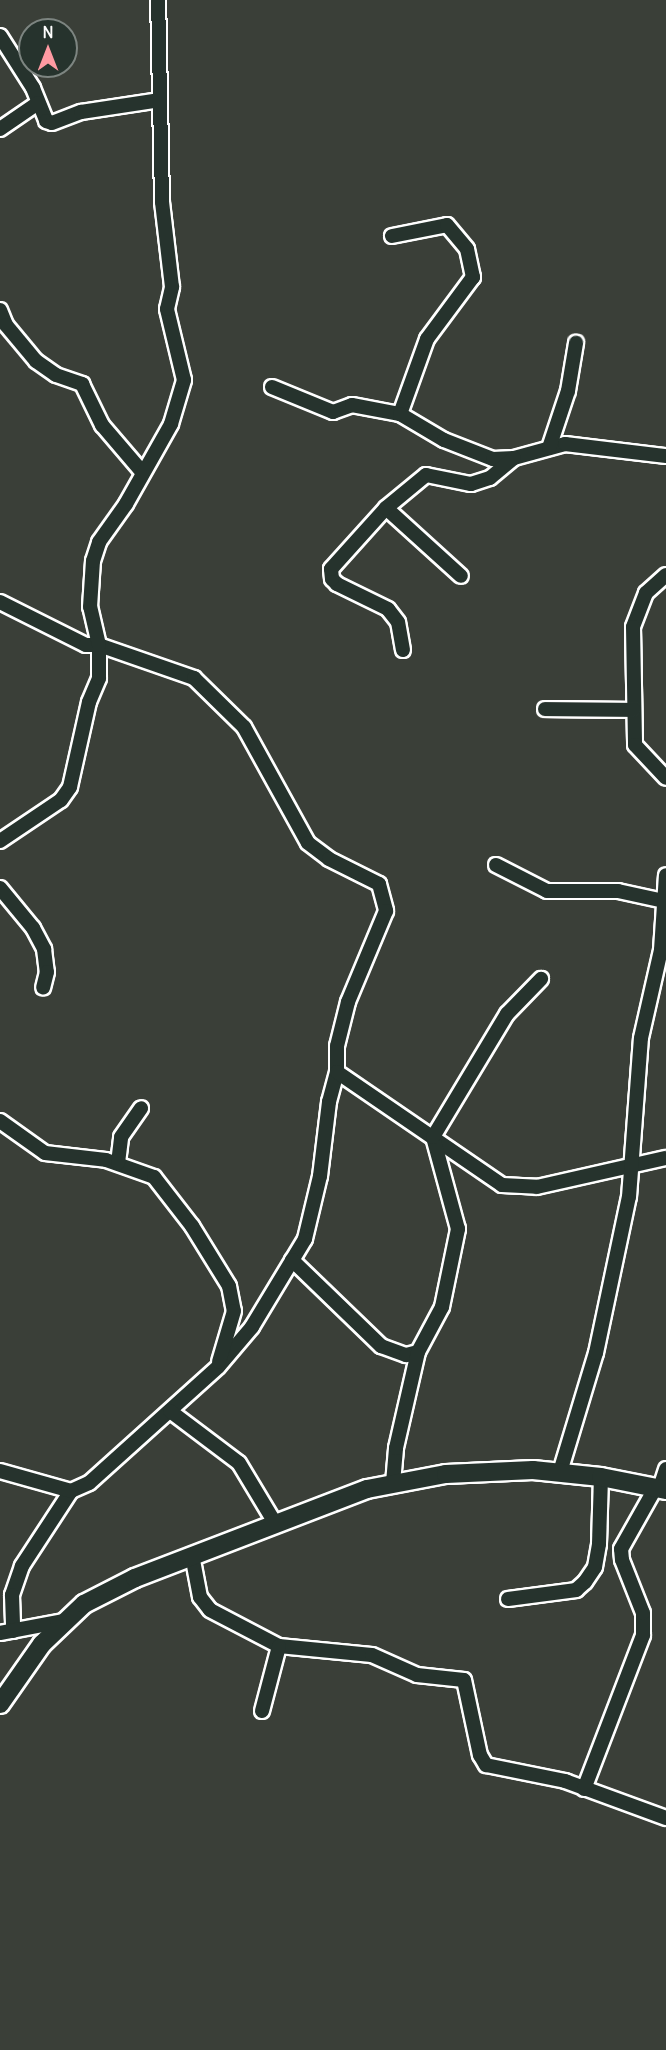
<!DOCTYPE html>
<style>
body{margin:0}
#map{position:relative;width:666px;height:2050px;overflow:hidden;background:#3a3f38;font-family:Delius,sans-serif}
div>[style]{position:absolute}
.roads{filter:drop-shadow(2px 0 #fff) drop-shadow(-2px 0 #fff) drop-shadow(0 2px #fff) drop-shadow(0 -2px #fff)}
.minor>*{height:14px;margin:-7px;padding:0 7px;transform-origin:7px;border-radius:7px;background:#26332d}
.major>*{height:18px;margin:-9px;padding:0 9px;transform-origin:9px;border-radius:9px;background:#26332d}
span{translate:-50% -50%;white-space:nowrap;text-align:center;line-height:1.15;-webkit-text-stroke:6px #26332d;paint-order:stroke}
.north{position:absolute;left:18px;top:18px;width:60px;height:60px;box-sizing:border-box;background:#26332d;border:2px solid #7d8581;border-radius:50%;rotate:0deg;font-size:16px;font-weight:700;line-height:24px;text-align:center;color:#fff}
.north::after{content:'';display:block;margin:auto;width:21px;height:27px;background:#ff9aa2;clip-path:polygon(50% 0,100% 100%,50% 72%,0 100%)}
</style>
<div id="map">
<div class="roads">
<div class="minor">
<div style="left:0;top:36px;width:62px;rotate:57.6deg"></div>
<div style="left:33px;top:88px;width:35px;rotate:68deg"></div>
<div style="left:46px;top:121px;width:6px;rotate:18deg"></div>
<div style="left:52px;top:123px;width:31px;rotate:-21deg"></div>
<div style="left:81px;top:112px;width:80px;rotate:-8.6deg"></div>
<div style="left:0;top:129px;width:46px;rotate:-34.4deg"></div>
<div style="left:392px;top:236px;width:56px;rotate:-11.3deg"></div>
<div style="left:447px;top:225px;width:31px;rotate:50deg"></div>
<div style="left:467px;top:249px;width:29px;rotate:78deg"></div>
<div style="left:473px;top:277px;width:77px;rotate:126.6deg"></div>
<div style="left:427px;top:339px;width:80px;rotate:109.8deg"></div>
<div style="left:0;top:310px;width:16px;rotate:68deg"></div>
<div style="left:6px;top:325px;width:47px;rotate:50.2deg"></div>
<div style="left:36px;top:361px;width:24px;rotate:35deg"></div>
<div style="left:56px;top:375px;width:28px;rotate:19deg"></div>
<div style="left:82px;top:384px;width:46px;rotate:64deg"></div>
<div style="left:102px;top:425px;width:63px;rotate:49.5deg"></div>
<div style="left:272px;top:387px;width:66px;rotate:22.3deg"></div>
<div style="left:333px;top:412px;width:20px;rotate:-20deg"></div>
<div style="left:352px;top:405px;width:49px;rotate:10.6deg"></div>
<div style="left:400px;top:414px;width:51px;rotate:30.6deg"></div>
<div style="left:444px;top:440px;width:53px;rotate:21.2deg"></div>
<div style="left:493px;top:459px;width:21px;rotate:-3deg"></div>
<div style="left:514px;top:458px;width:53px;rotate:-15.4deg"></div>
<div style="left:565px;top:444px;width:102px;rotate:6.8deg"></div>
<div style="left:549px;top:448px;width:60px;rotate:-71.6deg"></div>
<div style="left:568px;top:391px;width:49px;rotate:-80.5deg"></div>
<div style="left:386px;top:508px;width:101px;rotate:42.2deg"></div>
<div style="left:666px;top:575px;width:27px;rotate:138deg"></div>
<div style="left:646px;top:593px;width:36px;rotate:111deg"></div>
<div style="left:633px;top:627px;width:118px;rotate:89deg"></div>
<div style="left:635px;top:745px;width:45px;rotate:46.8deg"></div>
<div style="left:0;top:602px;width:96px;rotate:26.6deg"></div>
<div style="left:86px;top:645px;width:13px"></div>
<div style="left:99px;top:645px;width:101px;rotate:19.2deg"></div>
<div style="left:194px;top:678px;width:70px;rotate:44.4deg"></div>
<div style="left:244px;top:727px;width:132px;rotate:61.1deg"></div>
<div style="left:308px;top:843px;width:26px;rotate:37deg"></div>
<div style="left:329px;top:859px;width:56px;rotate:26.6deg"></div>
<div style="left:379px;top:884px;width:28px;rotate:75deg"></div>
<div style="left:386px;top:911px;width:99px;rotate:112.7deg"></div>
<div style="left:348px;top:1002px;width:45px;rotate:104deg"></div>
<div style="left:337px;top:1046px;width:26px;rotate:90deg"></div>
<div style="left:337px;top:1072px;width:31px;rotate:105deg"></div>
<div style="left:329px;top:1102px;width:75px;rotate:96.9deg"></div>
<div style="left:320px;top:1176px;width:65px;rotate:103.4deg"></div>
<div style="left:305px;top:1239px;width:103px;rotate:121.1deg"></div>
<div style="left:252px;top:1327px;width:52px;rotate:130.4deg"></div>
<div style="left:218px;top:1367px;width:173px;rotate:138deg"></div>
<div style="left:89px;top:1483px;width:20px;rotate:156deg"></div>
<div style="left:71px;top:1491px;width:90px;rotate:123.2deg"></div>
<div style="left:22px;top:1566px;width:31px;rotate:109deg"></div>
<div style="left:12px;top:1595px;width:36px;rotate:88deg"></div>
<div style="left:403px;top:650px;width:28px;rotate:-100deg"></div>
<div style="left:398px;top:622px;width:16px;rotate:-128deg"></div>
<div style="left:388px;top:609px;width:57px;rotate:-153.9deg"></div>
<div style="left:337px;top:584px;width:7px;rotate:-135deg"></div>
<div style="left:332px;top:579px;width:10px;rotate:-96deg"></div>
<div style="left:331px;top:569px;width:82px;rotate:-48deg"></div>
<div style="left:386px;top:508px;width:52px;rotate:-39.5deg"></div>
<div style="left:426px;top:475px;width:46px;rotate:11.3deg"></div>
<div style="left:471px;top:484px;width:20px;rotate:-18deg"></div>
<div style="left:490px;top:478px;width:31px;rotate:-40deg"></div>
<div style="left:545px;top:709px;width:89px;rotate:0.6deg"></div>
<div style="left:0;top:841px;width:73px;rotate:-33.9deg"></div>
<div style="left:61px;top:800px;width:16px;rotate:-55deg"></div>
<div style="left:70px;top:787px;width:87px;rotate:-77.4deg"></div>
<div style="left:89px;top:702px;width:26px;rotate:-67deg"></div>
<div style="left:99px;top:678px;width:33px;rotate:-90deg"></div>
<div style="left:99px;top:645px;width:39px;rotate:-103deg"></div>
<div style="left:90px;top:607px;width:46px;rotate:-86.3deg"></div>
<div style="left:93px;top:561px;width:20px;rotate:-72deg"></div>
<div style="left:99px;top:542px;width:47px;rotate:-54.6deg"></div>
<div style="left:126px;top:504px;width:92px;rotate:-60.6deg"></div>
<div style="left:171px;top:424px;width:46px;rotate:-73.5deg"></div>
<div style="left:184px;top:380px;width:73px;rotate:-103.5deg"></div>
<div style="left:167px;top:309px;width:23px;rotate:-77deg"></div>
<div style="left:172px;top:287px;width:86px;rotate:-96.7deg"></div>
<div style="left:162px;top:202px;width:202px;rotate:-91.1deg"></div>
<div style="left:496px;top:865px;width:57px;rotate:27deg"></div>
<div style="left:547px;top:891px;width:71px"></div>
<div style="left:618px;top:891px;width:47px;rotate:12.3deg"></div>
<div style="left:0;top:888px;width:52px;rotate:50.5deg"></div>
<div style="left:33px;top:928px;width:24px;rotate:62deg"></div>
<div style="left:44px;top:949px;width:23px;rotate:83deg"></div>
<div style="left:47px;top:972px;width:16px;rotate:104deg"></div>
<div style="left:337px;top:1072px;width:200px;rotate:34.4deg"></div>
<div style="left:502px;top:1185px;width:35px;rotate:3deg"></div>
<div style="left:537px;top:1187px;width:132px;rotate:-12.7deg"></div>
<div style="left:0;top:1121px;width:55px;rotate:35.4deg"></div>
<div style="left:45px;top:1153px;width:61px;rotate:6.5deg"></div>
<div style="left:106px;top:1160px;width:51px;rotate:19.5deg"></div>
<div style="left:154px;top:1177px;width:62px;rotate:52.2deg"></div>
<div style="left:192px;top:1226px;width:70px;rotate:58.3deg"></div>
<div style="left:229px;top:1286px;width:25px;rotate:79deg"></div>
<div style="left:234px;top:1311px;width:53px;rotate:106.4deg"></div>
<div style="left:118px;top:1163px;width:26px;rotate:-83deg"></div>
<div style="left:121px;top:1137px;width:35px;rotate:-55deg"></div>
<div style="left:292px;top:1260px;width:124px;rotate:44deg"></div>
<div style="left:381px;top:1346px;width:27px;rotate:20deg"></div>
<div style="left:406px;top:1355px;width:12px;rotate:-14deg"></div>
<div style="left:418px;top:1352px;width:51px;rotate:-61.9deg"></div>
<div style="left:442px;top:1307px;width:80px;rotate:-78.4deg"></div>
<div style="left:458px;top:1229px;width:95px;rotate:-105.2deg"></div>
<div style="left:433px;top:1137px;width:144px;rotate:-59deg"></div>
<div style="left:507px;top:1014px;width:49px;rotate:-45.8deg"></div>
<div style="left:170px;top:1411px;width:86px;rotate:37deg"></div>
<div style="left:239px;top:1463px;width:70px;rotate:59deg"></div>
<div style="left:0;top:1471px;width:74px;rotate:15.7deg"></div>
<div style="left:560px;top:1472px;width:124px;rotate:-73.2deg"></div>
<div style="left:596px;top:1353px;width:159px;rotate:-78.1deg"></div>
<div style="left:629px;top:1197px;width:159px;rotate:-85.7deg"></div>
<div style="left:641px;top:1038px;width:90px;rotate:-77.2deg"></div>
<div style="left:661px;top:950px;width:75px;rotate:-86.2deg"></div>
<div style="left:393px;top:1483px;width:35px;rotate:-85deg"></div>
<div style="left:396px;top:1448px;width:98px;rotate:-77.1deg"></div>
<div style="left:660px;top:1488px;width:20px;rotate:-72deg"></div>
<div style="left:192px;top:1555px;width:43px;rotate:79.2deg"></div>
<div style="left:200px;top:1597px;width:16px;rotate:52deg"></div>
<div style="left:210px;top:1610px;width:78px;rotate:27.6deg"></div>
<div style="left:279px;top:1646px;width:93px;rotate:5.5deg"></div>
<div style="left:372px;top:1655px;width:49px;rotate:24deg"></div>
<div style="left:417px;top:1675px;width:47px;rotate:6.1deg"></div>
<div style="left:464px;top:1680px;width:77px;rotate:78deg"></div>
<div style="left:480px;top:1755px;width:12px;rotate:59deg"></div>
<div style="left:486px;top:1765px;width:81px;rotate:11.4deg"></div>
<div style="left:565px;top:1781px;width:108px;rotate:20.1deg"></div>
<div style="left:508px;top:1599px;width:69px;rotate:-7.5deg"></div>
<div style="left:576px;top:1590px;width:12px;rotate:-42deg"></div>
<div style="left:585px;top:1582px;width:18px;rotate:-56deg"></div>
<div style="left:595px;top:1567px;width:23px;rotate:-80deg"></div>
<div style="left:599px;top:1544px;width:67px;rotate:-88.3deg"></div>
<div style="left:0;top:1633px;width:64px;rotate:-10.8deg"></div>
<div style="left:262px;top:1711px;width:67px;rotate:-75.3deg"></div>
<div style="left:584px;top:1789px;width:165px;rotate:-69deg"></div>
<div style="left:643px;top:1635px;width:22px;rotate:-90deg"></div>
<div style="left:643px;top:1613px;width:57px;rotate:-111.6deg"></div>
<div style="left:622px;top:1560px;width:11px;rotate:-95deg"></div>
<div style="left:621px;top:1549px;width:71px;rotate:-60.6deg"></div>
</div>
<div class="major">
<div style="left:0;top:1704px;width:73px;rotate:-55deg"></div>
<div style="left:42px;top:1644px;width:58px;rotate:-43.6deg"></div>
<div style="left:84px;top:1604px;width:57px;rotate:-27deg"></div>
<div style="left:135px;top:1578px;width:248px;rotate:-21deg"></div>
<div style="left:367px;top:1489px;width:80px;rotate:-10.8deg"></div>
<div style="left:446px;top:1474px;width:87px;rotate:-2.6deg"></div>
<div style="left:533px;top:1470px;width:68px;rotate:5.9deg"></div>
<div style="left:601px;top:1477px;width:66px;rotate:11.3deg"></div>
</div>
</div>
<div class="north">N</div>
</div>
